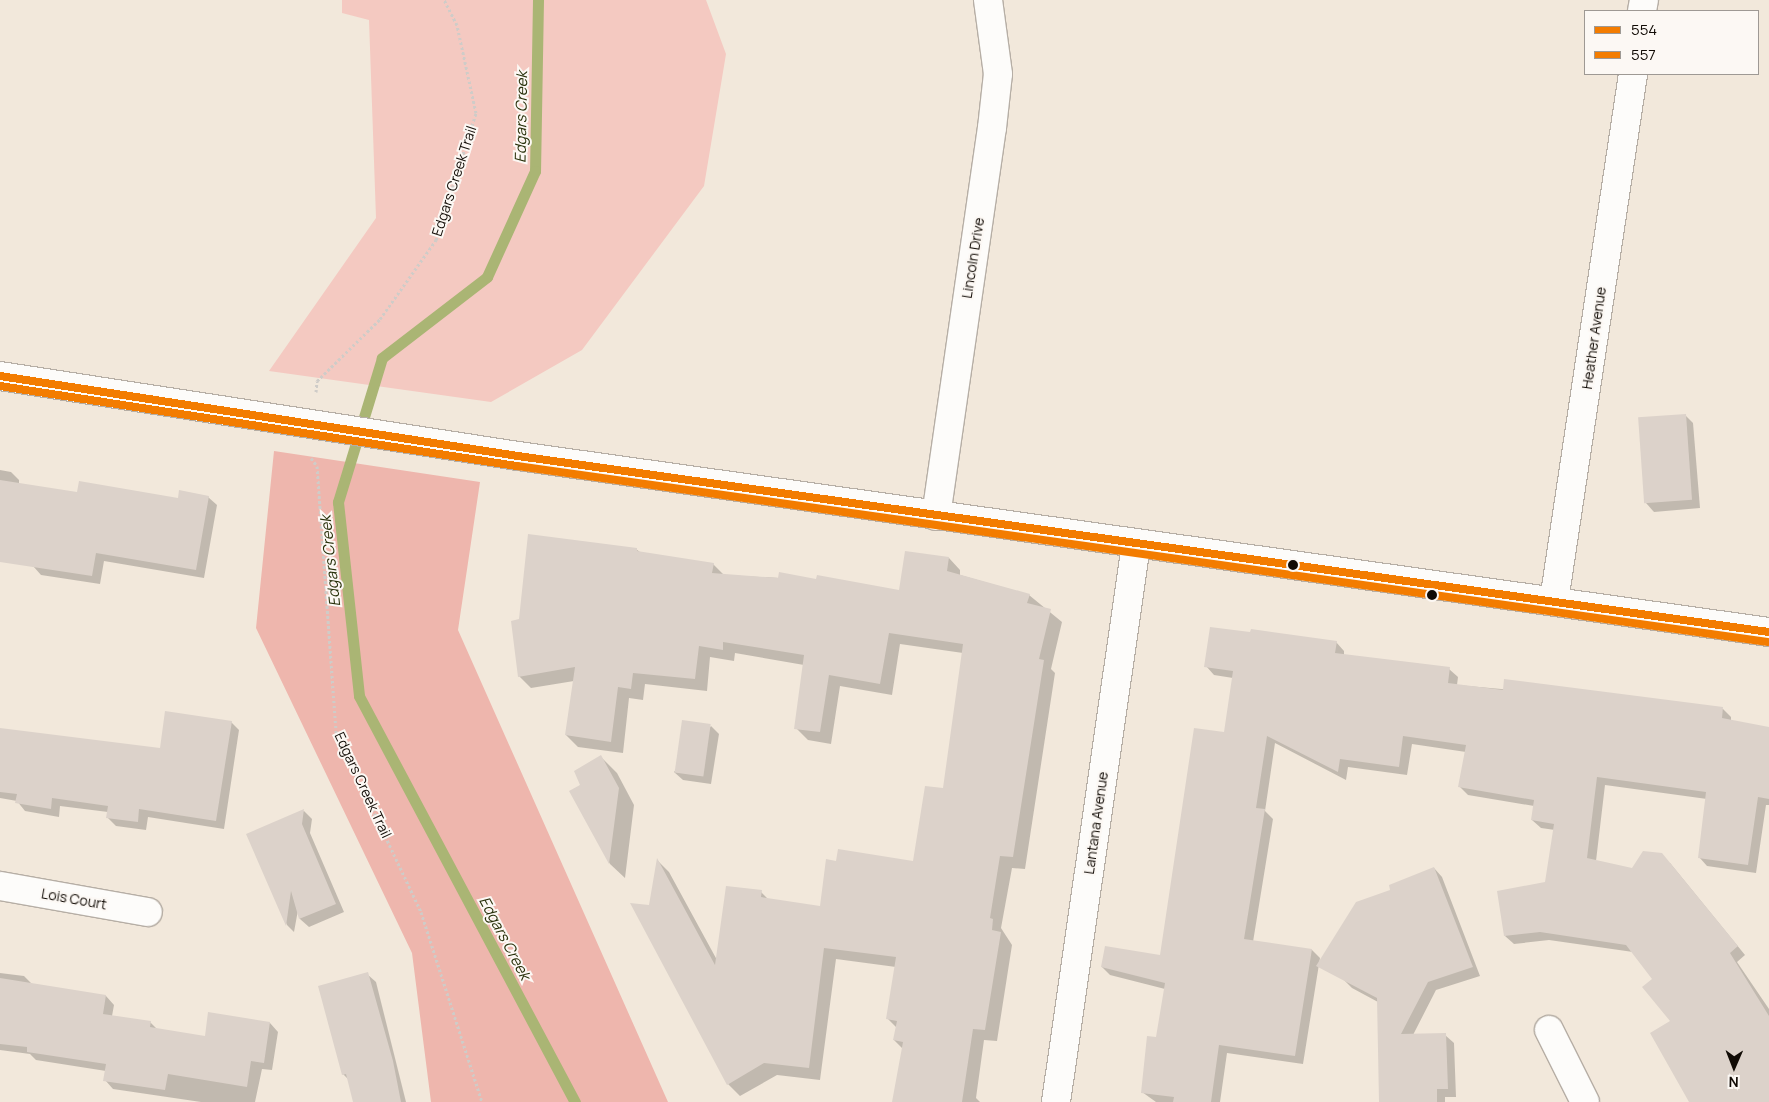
<!DOCTYPE html>
<style>
body{margin:0}
#map{position:relative;width:1769px;height:1102px;overflow:hidden;background:#f2e8db;font-family:Manrope,sans-serif}
div>[style]{position:absolute}
.green>*{inset:0;background:#f4c9c1}
.forest>*{inset:0;background:#eeb6ad}
.shadow>*{inset:0;background:#0003}
.stream>*{height:11px;margin:-5.5px;padding:0 5.5px;transform-origin:5.5px;border-radius:5.5px;background:#aab574}
.building>*{inset:0;background:#dcd2ca;transform-origin:0 0}
.path>*{height:3px;margin-top:-1.5px;transform-origin:0;background:repeating-linear-gradient(90deg,#cfccc8 0 2.5px,transparent 0 5px)}
.roads{filter:drop-shadow(1px 0 #b6aea5) drop-shadow(-1px 0 #b6aea5) drop-shadow(0 1px #b6aea5) drop-shadow(0 -1px #b6aea5)}
.minor>*{height:28px;margin:-14px;padding:0 14px;transform-origin:14px;border-radius:14px;background:#fdfcfa}
.bus-1>*{height:8px;margin:-4px;padding:0 4px;transform-origin:4px;border-radius:4px;background:#f37c00}
.bus-2>*{height:8px;margin:-4px;padding:0 4px;transform-origin:4px;border-radius:4px;background:#f37c00}
.dots>*{width:14px;height:14px;translate:-50% -50%;box-sizing:border-box;border:2px solid #fcf8f4;border-radius:50%}
span{translate:-50% -50%;white-space:nowrap;text-align:center;line-height:1.15;-webkit-text-stroke:4px #fcf8f4;paint-order:stroke}
.street-label{font-size:14px;color:#110b05}
.water-label{font-size:15px;color:#28300a;font-style:italic}
.legend{position:absolute;left:1584px;top:10px;width:175px;height:65px;box-sizing:border-box;background:#fcf8f4;border:1px solid #9e9994;margin:0;padding:6px 9px;list-style:none;font-size:15px;color:#110b05}
.legend li{display:flex;align-items:center;gap:10px;height:25px}
.legend b{width:25px;border:1px solid #9e9994}
.north{position:absolute;left:1709px;top:1042px;width:50px;height:50px;-webkit-text-stroke:4px #fcf8f4;paint-order:stroke;rotate:181deg;font-size:14px;font-weight:700;line-height:20px;text-align:center;color:#110b05}
.north::after{content:'';display:block;margin:auto;width:18px;height:22px;background:#110b05;clip-path:polygon(50% 0,100% 100%,50% 72%,0 100%)}
</style>
<div id="map">
<div class="green">
<div style="clip-path:polygon(342px 0,706px 0,726px 54px,704px 186px,582px 350px,491px 402px,269px 371px,376px 218px,369px 20px,342px 13px)"></div>
</div>
<div class="forest">
<div style="clip-path:polygon(274px 451px,480px 482px,458px 630px,668px 1102px,431px 1102px,412px 953px,256px 628px)"></div>
</div>
<div class="shadow">
<div style="clip-path:polygon(1685px 415px,1693px 423px,1700px 508px,1654px 512px,1646px 503px)"></div>
<div style="clip-path:polygon(0 470px,11px 472px,19px 480px,19px 484px,78px 493px,179px 500px,208px 497px,217px 505px,204px 578px,104px 561px,100px 584px,41px 575px,33px 566px,0 558px)"></div>
<div style="clip-path:polygon(636px 549px,641px 553px,713px 564px,724px 575px,817px 580px,900px 592px,949px 558px,960px 570px,960px 575px,1029px 595px,1062px 622px,1051px 669px,1055px 673px,1025px 869px,1012px 868px,1001px 928px,1012px 945px,997px 1041px,984px 1040px,976px 1098px,980px 1102px,893px 1102px,903px 1049px,894px 1040px,897px 1028px,888px 1019px,896px 967px,836px 959px,820px 1080px,777px 1075px,740px 1096px,728px 1084px,650px 907px,658px 861px,669px 872px,717px 960px,761px 892px,769px 900px,821px 908px,837px 863px,914px 863px,944px 789px,963px 653px,900px 644px,892px 695px,840px 686px,831px 744px,808px 740px,796px 728px,804px 665px,735px 653px,734px 661px,710px 657px,707px 691px,645px 684px,643px 700px,629px 698px,623px 753px,578px 747px,566px 735px,574px 681px,531px 688px,519px 676px,520px 620px)"></div>
<div style="clip-path:polygon(1336px 642px,1344px 651px,1344px 655px,1449px 669px,1458px 677px,1457px 685px,1723px 709px,1731px 717px,1731px 721px,1769px 728px,1769px 805px,1766px 805px,1756px 873px,1707px 866px,1699px 857px,1707px 799px,1605px 785px,1596px 861px,1633px 869px,1670px 863px,1745px 955px,1737px 962px,1769px 1009px,1769px 1102px,1691px 1102px,1672px 1021px,1653px 979px,1633px 952px,1549px 940px,1514px 944px,1505px 936px,1546px 884px,1555px 830px,1541px 828px,1532px 820px,1534px 806px,1468px 795px,1460px 787px,1466px 752px,1412px 744px,1407px 775px,1348px 767px,1346px 780px,1275px 743px,1265px 811px,1273px 819px,1253px 942px,1312px 950px,1320px 958px,1303px 1064px,1227px 1053px,1220px 1102px,1156px 1102px,1142px 1092px,1157px 1038px,1165px 989px,1110px 975px,1102px 967px,1161px 956px,1226px 734px,1233px 678px,1214px 675px,1206px 666px)"></div>
<div style="clip-path:polygon(231px 722px,239px 730px,224px 829px,148px 817px,146px 830px,116px 826px,107px 817px,108px 812px,60px 806px,59px 817px,25px 811px,17px 801px,0 798px,0 729px,161px 750px)"></div>
<div style="clip-path:polygon(711px 726px,719px 734px,711px 784px,683px 780px,674px 772px)"></div>
<div style="clip-path:polygon(601px 757px,617px 773px,634px 805px,625px 878px,610px 864px,571px 791px,581px 785px)"></div>
<div style="clip-path:polygon(304px 811px,312px 819px,310px 833px,344px 912px,309px 927px,300px 919px,298px 910px,294px 932px,287px 925px,248px 835px)"></div>
<div style="clip-path:polygon(1434px 868px,1442px 877px,1480px 976px,1436px 990px,1413px 1035px,1445px 1035px,1454px 1043px,1456px 1097px,1445px 1097px,1445px 1102px,1380px 1102px,1378px 1002px,1352px 988px,1343px 979px,1392px 891px)"></div>
<div style="clip-path:polygon(0 973px,24px 976px,33px 985px,106px 996px,114px 1005px,112px 1016px,150px 1022px,157px 1029px,206px 1037px,270px 1023px,278px 1032px,272px 1070px,262px 1069px,255px 1102px,201px 1102px,113px 1089px,105px 1080px,106px 1071px,36px 1060px,30px 1054px,0 1050px)"></div>
<div style="clip-path:polygon(367px 974px,376px 982px,406px 1102px,355px 1102px,349px 1080px,343px 1074px)"></div>
</div>
<div class="stream">
<div style="left:538px;top:0;width:171px;rotate:91deg"></div>
<div style="left:535px;top:171px;width:116px;rotate:114.4deg"></div>
<div style="left:487px;top:277px;width:133px;rotate:142.4deg"></div>
<div style="left:382px;top:358px;width:151px;rotate:107deg"></div>
<div style="left:338px;top:502px;width:195px;rotate:83.8deg"></div>
<div style="left:359px;top:696px;width:460px;rotate:62deg"></div>
</div>
<div class="building">
<div style="left:1686px;top:414px;width:86px;height:48px;rotate:86deg"></div>
<div style="clip-path:polygon(0 480px,77px 492px,79px 481px,178px 498px,179px 490px,209px 496px,196px 570px,96px 553px,92px 576px,0 562px)"></div>
<div style="clip-path:polygon(528px 534px,637px 548px,637px 551px,714px 563px,712px 573px,778px 578px,779px 572px,816px 579px,817px 575px,899px 590px,905px 551px,949px 557px,947px 571px,1030px 594px,1027px 603px,1051px 609px,1039px 659px,1044px 660px,1013px 857px,1000px 856px,990px 918px,993px 919px,992px 930px,1001px 932px,985px 1030px,973px 1029px,962px 1102px,892px 1102px,903px 1042px,893px 1040px,897px 1021px,886px 1019px,896px 957px,824px 948px,809px 1068px,764px 1063px,727px 1085px,630px 903px,649px 905px,657px 858px,715px 965px,726px 886px,762px 890px,761px 897px,820px 906px,826px 859px,836px 861px,838px 849px,913px 861px,925px 786px,943px 788px,963px 644px,889px 633px,880px 684px,829px 675px,820px 732px,794px 729px,804px 655px,723px 642px,723px 650px,699px 646px,695px 679px,633px 673px,631px 689px,618px 687px,611px 742px,565px 735px,575px 667px,518px 677px,511px 621px,519px 619px)"></div>
<div style="clip-path:polygon(1210px 627px,1250px 632px,1251px 629px,1337px 641px,1335px 653px,1450px 667px,1448px 683px,1503px 690px,1504px 679px,1723px 707px,1722px 718px,1769px 727px,1769px 799px,1758px 797px,1748px 865px,1698px 858px,1706px 792px,1597px 777px,1587px 858px,1632px 868px,1643px 851px,1662px 853px,1738px 946px,1730px 953px,1769px 1016px,1769px 1102px,1689px 1102px,1650px 1033px,1670px 1021px,1642px 987px,1652px 979px,1626px 945px,1540px 932px,1504px 936px,1497px 891px,1545px 882px,1554px 824px,1531px 820px,1534px 800px,1458px 787px,1466px 745px,1403px 736px,1399px 767px,1340px 759px,1338px 772px,1267px 736px,1256px 808px,1265px 809px,1244px 939px,1312px 949px,1295px 1056px,1219px 1045px,1211px 1102px,1173px 1102px,1174px 1097px,1141px 1093px,1147px 1036px,1156px 1037px,1165px 983px,1101px 967px,1105px 946px,1160px 955px,1194px 728px,1224px 732px,1233px 671px,1204px 667px)"></div>
<div style="clip-path:polygon(165px 711px,232px 721px,216px 821px,139px 809px,138px 822px,106px 818px,108px 806px,52px 798px,51px 809px,15px 803px,17px 794px,0 792px,0 728px,160px 748px)"></div>
<div style="left:682px;top:720px;width:29px;height:53px;rotate:8deg"></div>
<div style="clip-path:polygon(601px 755px,619px 788px,609px 864px,569px 791px,580px 785px,574px 771px)"></div>
<div style="clip-path:polygon(304px 809px,302px 824px,336px 904px,299px 919px,291px 891px,286px 926px,246px 834px)"></div>
<div style="clip-path:polygon(1434px 867px,1473px 967px,1428px 982px,1401px 1034px,1446px 1033px,1448px 1089px,1437px 1089px,1437px 1102px,1379px 1102px,1377px 998px,1316px 966px,1356px 902px,1390px 890px,1389px 885px)"></div>
<div style="clip-path:polygon(368px 972px,393px 1061px,401px 1102px,353px 1102px,346px 1074px,342px 1075px,318px 986px)"></div>
<div style="clip-path:polygon(0 978px,106px 995px,103px 1014px,151px 1021px,150px 1027px,205px 1036px,208px 1012px,270px 1022px,264px 1063px,251px 1061px,247px 1087px,168px 1074px,165px 1090px,103px 1081px,106px 1064px,27px 1052px,27px 1047px,0 1044px)"></div>
</div>
<div class="path">
<div style="left:316px;top:392px;width:11px;rotate:-85deg"></div>
<div style="left:317px;top:381px;width:88px;rotate:-44.5deg"></div>
<div style="left:380px;top:319px;width:97px;rotate:-54.7deg"></div>
<div style="left:436px;top:240px;width:133px;rotate:-72.5deg"></div>
<div style="left:476px;top:113px;width:90px;rotate:-102.2deg"></div>
<div style="left:457px;top:25px;width:28px;rotate:-117deg"></div>
<div style="left:311px;top:458px;width:10px;rotate:53deg"></div>
<div style="left:317px;top:466px;width:267px;rotate:85.9deg"></div>
<div style="left:336px;top:732px;width:199px;rotate:64.7deg"></div>
<div style="left:421px;top:912px;width:200px;rotate:72.2deg"></div>
</div>
<div class="roads">
<div class="minor">
<div style="left:1642px;top:11px;width:11px;rotate:-80deg"></div>
<div style="left:0;top:376px;width:524px;rotate:8.78deg"></div>
<div style="left:518px;top:456px;width:1263px;rotate:8.01deg"></div>
<div style="left:936px;top:516px;width:392px;rotate:-81.8deg"></div>
<div style="left:992px;top:128px;width:54px;rotate:-83.7deg"></div>
<div style="left:998px;top:74px;width:75px;rotate:-97.7deg"></div>
<div style="left:1554px;top:601px;width:533px;rotate:-81.47deg"></div>
<div style="left:0;top:886px;width:150px;rotate:10deg"></div>
<div style="left:1549px;top:1030px;width:80px;rotate:63.4deg"></div>
<div style="left:1056px;top:1102px;width:563px;rotate:-81.83deg"></div>
</div>
</div>
<div class="bus-1">
<div style="left:0;top:376px;width:524px;rotate:8.78deg"></div>
<div style="left:518px;top:456px;width:1263px;rotate:8.01deg"></div>
</div>
<div class="bus-2">
<div style="left:0;top:386px;width:523px;rotate:8.8deg"></div>
<div style="left:517px;top:466px;width:1263px;rotate:8.01deg"></div>
</div>
<div class="dots">
<div style="left:1293px;top:565px;background:#110b05"></div>
<div style="left:1432px;top:595px;background:#110b05"></div>
</div>
<div class="street-label">
<span style="left:454px;top:181px;rotate:-72deg">Edgars Creek Trail</span>
<span style="left:973px;top:258px;rotate:-81deg">Lincoln Drive</span>
<span style="left:1594px;top:338px;rotate:-82deg">Heather Avenue</span>
<span style="left:363px;top:785px;rotate:65deg">Edgars Creek Trail</span>
<span style="left:1096px;top:823px;rotate:-82deg">Lantana Avenue</span>
<span style="left:74px;top:899px;rotate:10deg">Lois Court</span>
</div>
<div class="water-label">
<span style="left:521px;top:117px;rotate:-89deg">Edgars Creek</span>
<span style="left:330px;top:561px;rotate:-96deg">Edgars Creek</span>
<span style="left:505px;top:938px;rotate:62deg">Edgars Creek</span>
</div>
<ul class="legend">
<li><b style="height:6px;background:#f37c00"></b>554</li>
<li><b style="height:6px;background:#f37c00"></b>557</li>
</ul>
<div class="north">N</div>
</div>
